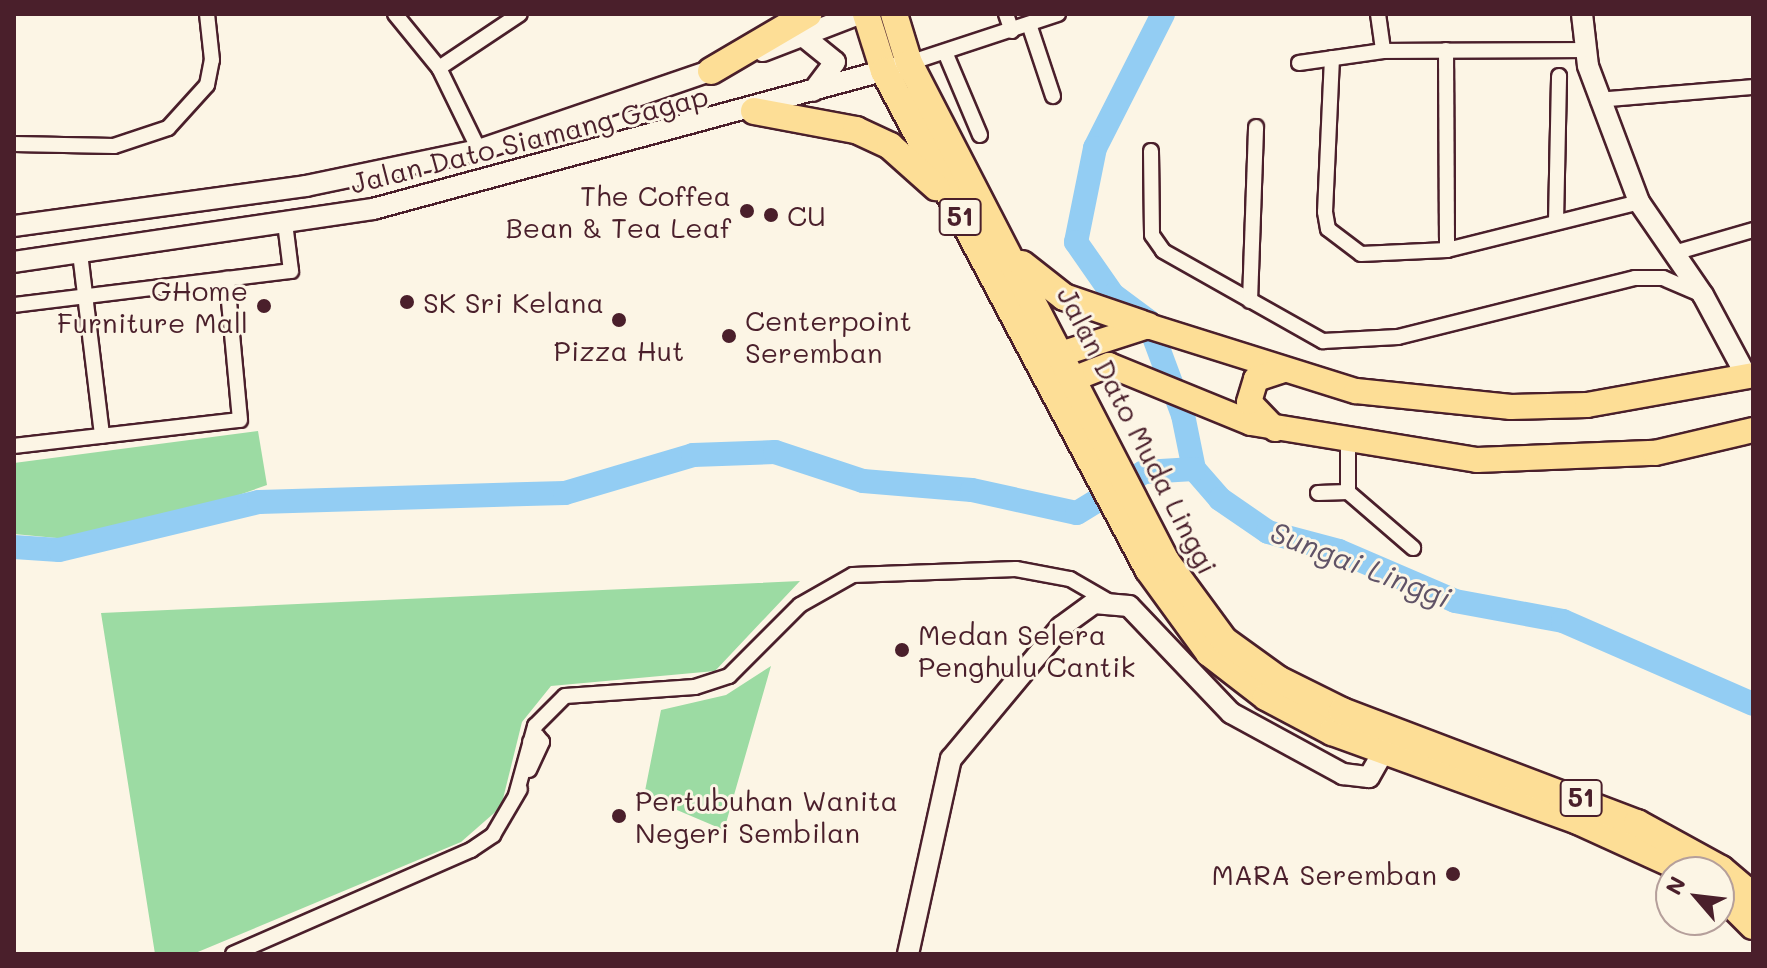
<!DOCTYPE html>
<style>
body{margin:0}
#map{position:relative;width:1767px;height:968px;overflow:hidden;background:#fcf5e5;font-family:Mali,sans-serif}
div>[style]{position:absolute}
.green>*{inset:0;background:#9cdba3}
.river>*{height:24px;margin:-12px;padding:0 12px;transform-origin:12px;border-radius:12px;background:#93cdf3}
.roads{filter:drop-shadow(2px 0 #4a1f2b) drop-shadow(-2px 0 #4a1f2b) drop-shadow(0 2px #4a1f2b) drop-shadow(0 -2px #4a1f2b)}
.street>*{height:14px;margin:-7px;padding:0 7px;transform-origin:7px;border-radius:7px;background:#fcf5e5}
.secondary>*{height:20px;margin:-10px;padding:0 10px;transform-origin:10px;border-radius:10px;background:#fcf5e5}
.primary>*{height:24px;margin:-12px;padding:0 12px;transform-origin:12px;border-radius:12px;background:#fdde96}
.highway>*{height:26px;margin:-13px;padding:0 13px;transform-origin:13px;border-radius:13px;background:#fdde96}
.dots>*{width:22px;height:22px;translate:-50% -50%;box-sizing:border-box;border:4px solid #fcf5e5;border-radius:50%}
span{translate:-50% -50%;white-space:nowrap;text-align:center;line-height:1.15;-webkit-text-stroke:6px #fcf5e5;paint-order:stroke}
.shield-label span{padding:2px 6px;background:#fcf5e5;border:2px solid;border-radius:6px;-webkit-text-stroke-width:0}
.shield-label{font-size:26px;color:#4a1f2b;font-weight:700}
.street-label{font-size:28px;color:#4a1f2b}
.poi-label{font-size:28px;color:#4a1f2b}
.right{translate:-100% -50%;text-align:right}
.left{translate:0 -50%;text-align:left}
.water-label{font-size:30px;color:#605367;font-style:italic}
.frame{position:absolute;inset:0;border:16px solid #4a1f2b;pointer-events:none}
.north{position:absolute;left:1655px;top:856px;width:80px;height:80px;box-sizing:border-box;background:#fcf5e5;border:2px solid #b59f9b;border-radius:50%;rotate:298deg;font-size:22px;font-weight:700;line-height:32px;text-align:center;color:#4a1f2b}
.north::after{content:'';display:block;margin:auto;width:28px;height:36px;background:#4a1f2b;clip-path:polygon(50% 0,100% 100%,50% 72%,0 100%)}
</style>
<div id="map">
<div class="green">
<div style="clip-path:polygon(258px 431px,267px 485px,171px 519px,67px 539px,14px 534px,14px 463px)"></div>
<div style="clip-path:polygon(800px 581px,715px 671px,551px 686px,522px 722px,501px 807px,461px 842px,193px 954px,155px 954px,101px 613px)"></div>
<div style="clip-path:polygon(771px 666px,724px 830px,644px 796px,661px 710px,726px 695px)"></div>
</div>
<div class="river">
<div style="left:1163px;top:14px;width:150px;rotate:116.9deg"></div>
<div style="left:1095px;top:148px;width:96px;rotate:101.4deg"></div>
<div style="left:1076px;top:242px;width:65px;rotate:55.1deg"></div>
<div style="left:1113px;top:295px;width:44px;rotate:36.6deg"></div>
<div style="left:1148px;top:321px;width:100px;rotate:69.6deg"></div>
<div style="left:1183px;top:415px;width:55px;rotate:78.5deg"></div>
<div style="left:1194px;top:469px;width:40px;rotate:49deg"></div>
<div style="left:1220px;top:499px;width:58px;rotate:34.5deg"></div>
<div style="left:1268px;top:532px;width:73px;rotate:15deg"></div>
<div style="left:1339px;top:551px;width:126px;rotate:23.3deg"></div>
<div style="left:1455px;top:601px;width:110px;rotate:10.5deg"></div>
<div style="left:1563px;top:621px;width:207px;rotate:23.6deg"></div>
<div style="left:14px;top:547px;width:45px;rotate:3.8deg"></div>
<div style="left:59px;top:550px;width:206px;rotate:-13.5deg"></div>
<div style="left:259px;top:502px;width:306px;rotate:-1.7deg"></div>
<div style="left:565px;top:493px;width:134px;rotate:-16.5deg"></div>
<div style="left:693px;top:455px;width:82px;rotate:-2.1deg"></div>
<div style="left:775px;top:452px;width:93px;rotate:18.2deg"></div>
<div style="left:863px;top:481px;width:109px;rotate:4.7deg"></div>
<div style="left:972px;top:490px;width:107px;rotate:12.4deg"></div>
<div style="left:1077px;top:513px;width:79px;rotate:-31.5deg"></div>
<div style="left:1144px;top:472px;width:50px;rotate:-3.4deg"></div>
</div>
<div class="roads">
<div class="street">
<div style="left:395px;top:14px;width:70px;rotate:50.8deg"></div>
<div style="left:439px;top:68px;width:91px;rotate:64deg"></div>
<div style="left:1006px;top:14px;width:18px;rotate:71deg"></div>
<div style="left:1378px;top:14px;width:37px;rotate:82deg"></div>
<div style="left:1029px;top:24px;width:76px;rotate:71.6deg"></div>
<div style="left:1446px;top:50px;width:200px;rotate:89.7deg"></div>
<div style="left:945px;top:52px;width:90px;rotate:67.1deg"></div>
<div style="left:1332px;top:58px;width:154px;rotate:92.6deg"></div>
<div style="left:1325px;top:212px;width:17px;rotate:80deg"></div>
<div style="left:1328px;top:229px;width:41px;rotate:37.1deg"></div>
<div style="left:1361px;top:254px;width:86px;rotate:-2.7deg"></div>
<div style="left:1447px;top:250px;width:198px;rotate:-14deg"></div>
<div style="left:909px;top:63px;width:157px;rotate:-18.2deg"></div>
<div style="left:1299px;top:63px;width:85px;rotate:-8.1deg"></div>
<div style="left:1383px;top:51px;width:201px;rotate:-0.3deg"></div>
<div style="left:439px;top:68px;width:97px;rotate:-33.7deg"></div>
<div style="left:1598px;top:100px;width:156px;rotate:-4.8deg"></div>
<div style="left:14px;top:144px;width:100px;rotate:1.1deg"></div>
<div style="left:114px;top:146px;width:57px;rotate:-18.4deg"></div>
<div style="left:168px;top:128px;width:58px;rotate:-47.8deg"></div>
<div style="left:207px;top:85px;width:25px;rotate:-79deg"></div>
<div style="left:212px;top:60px;width:46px;rotate:-96.2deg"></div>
<div style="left:1151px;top:151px;width:84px;rotate:89.3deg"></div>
<div style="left:1152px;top:235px;width:19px;rotate:55deg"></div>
<div style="left:1163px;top:251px;width:184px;rotate:29.4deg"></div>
<div style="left:1323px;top:341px;width:75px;rotate:-3.1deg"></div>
<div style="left:1398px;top:337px;width:244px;rotate:-14deg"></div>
<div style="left:1635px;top:278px;width:28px"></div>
<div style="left:1663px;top:278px;width:40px;rotate:23.4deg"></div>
<div style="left:1556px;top:222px;width:146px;rotate:-88.8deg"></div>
<div style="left:80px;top:253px;width:184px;rotate:83.1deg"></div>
<div style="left:1674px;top:253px;width:82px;rotate:-16.2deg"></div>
<div style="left:1250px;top:301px;width:174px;rotate:-88deg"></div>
<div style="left:14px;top:305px;width:279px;rotate:-7deg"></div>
<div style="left:291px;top:271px;width:48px;rotate:-97.1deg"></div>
<div style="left:1348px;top:444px;width:48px;rotate:90deg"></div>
<div style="left:1348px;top:492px;width:86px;rotate:40.7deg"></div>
<div style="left:14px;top:446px;width:227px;rotate:-6.6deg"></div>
<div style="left:240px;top:420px;width:142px;rotate:-95.3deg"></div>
<div style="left:1318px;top:493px;width:30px;rotate:-2deg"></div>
<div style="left:529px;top:770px;width:31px;rotate:-65deg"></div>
<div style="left:542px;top:742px;width:8px;rotate:-130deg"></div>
<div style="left:537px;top:736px;width:9px;rotate:139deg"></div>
<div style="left:516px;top:795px;width:72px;rotate:-74.6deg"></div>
<div style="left:535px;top:726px;width:42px;rotate:-45deg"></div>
<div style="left:565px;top:696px;width:130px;rotate:-4deg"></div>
<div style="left:695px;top:687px;width:36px;rotate:-18deg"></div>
<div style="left:729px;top:676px;width:100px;rotate:-45deg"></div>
<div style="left:800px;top:605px;width:61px;rotate:-29.5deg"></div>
<div style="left:853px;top:575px;width:163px;rotate:-2.1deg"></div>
<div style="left:1016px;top:569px;width:55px;rotate:10.5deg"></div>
<div style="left:1070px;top:579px;width:44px;rotate:30.1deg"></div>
<div style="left:233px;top:954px;width:260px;rotate:-23.6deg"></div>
<div style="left:471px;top:850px;width:27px;rotate:-34deg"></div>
<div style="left:493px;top:835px;width:53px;rotate:-59.6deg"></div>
</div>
<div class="secondary">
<div style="left:1582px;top:14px;width:52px;rotate:83.4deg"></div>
<div style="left:1588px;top:66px;width:145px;rotate:69.4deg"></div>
<div style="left:1639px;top:202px;width:113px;rotate:55.5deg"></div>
<div style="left:1703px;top:295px;width:93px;rotate:61.8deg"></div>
<div style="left:803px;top:36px;width:41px;rotate:39.1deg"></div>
<div style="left:835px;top:62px;width:36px;rotate:127deg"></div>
<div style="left:763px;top:51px;width:103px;rotate:-21.1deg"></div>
<div style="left:14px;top:226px;width:295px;rotate:-7.8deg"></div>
<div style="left:306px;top:186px;width:177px;rotate:-11.8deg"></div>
<div style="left:479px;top:150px;width:257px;rotate:-18.9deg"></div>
<div style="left:14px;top:262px;width:363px;rotate:-8.4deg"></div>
<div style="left:373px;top:209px;width:543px;rotate:-15.16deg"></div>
<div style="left:908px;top:954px;width:200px;rotate:-77.6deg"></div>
<div style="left:951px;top:759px;width:172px;rotate:-50.2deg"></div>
<div style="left:1061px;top:627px;width:41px;rotate:-36deg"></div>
<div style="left:1094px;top:603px;width:35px;rotate:5deg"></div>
<div style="left:1129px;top:606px;width:148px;rotate:46.4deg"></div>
<div style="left:1231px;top:713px;width:128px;rotate:28.6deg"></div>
<div style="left:1343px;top:774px;width:26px;rotate:7deg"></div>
<div style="left:1369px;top:777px;width:43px;rotate:-60.4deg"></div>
</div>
<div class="primary">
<div style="left:1042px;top:360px;width:111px;rotate:-17.8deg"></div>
<div style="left:1148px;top:326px;width:218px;rotate:17.4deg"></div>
<div style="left:1356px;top:391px;width:156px;rotate:5.9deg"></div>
<div style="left:1511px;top:407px;width:76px;rotate:-1.5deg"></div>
<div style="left:1587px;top:405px;width:169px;rotate:-10.2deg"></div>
<div style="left:1055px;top:386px;width:58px;rotate:-21.3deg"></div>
<div style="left:1109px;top:365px;width:153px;rotate:22.2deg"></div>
<div style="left:1251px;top:423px;width:229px;rotate:9.3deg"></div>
<div style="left:1477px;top:460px;width:178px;rotate:-2.3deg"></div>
<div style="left:1655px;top:453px;width:101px;rotate:-13.2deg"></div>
<div style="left:1275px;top:429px;width:37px;rotate:-134deg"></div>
<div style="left:1249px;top:402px;width:24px;rotate:-73deg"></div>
<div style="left:1256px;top:379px;width:28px;rotate:-18deg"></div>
</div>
<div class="highway">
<div style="left:866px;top:14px;width:60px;rotate:72.5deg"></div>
<div style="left:884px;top:71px;width:564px;rotate:62.07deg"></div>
<div style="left:1148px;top:569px;width:104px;rotate:54deg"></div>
<div style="left:1209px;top:653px;width:72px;rotate:37.7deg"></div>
<div style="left:1266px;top:697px;width:75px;rotate:27.9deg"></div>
<div style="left:1332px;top:732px;width:262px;rotate:19.9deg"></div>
<div style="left:1578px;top:821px;width:123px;rotate:24.5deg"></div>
<div style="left:894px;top:14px;width:51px;rotate:73deg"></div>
<div style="left:909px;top:63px;width:560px;rotate:62.7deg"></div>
<div style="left:1166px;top:561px;width:98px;rotate:53.7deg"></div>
<div style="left:1224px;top:640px;width:67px;rotate:35.8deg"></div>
<div style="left:1278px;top:679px;width:72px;rotate:26.6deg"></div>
<div style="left:1342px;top:711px;width:316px;rotate:20.8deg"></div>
<div style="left:1637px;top:823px;width:96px;rotate:28.7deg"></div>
<div style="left:1721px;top:869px;width:42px;rotate:40.2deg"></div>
<div style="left:711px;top:71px;width:113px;rotate:-30.4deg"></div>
<div style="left:754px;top:111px;width:104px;rotate:10.6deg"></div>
<div style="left:856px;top:130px;width:38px;rotate:25deg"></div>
<div style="left:890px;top:146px;width:62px;rotate:41.7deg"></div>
<div style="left:1022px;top:264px;width:53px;rotate:38.2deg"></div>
<div style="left:1064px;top:297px;width:89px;rotate:19deg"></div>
<div style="left:1719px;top:892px;width:48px;rotate:45deg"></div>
</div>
</div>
<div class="dots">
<div style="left:747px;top:211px;background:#4a1f2b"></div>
<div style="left:771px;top:215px;background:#4a1f2b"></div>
<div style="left:407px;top:302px;background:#4a1f2b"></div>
<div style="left:264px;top:306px;background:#4a1f2b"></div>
<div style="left:619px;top:320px;background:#4a1f2b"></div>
<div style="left:729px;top:336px;background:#4a1f2b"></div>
<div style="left:902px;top:650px;background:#4a1f2b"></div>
<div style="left:619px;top:816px;background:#4a1f2b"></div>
<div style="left:1453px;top:874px;background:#4a1f2b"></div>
</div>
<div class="shield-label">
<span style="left:960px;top:217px">51</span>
<span style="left:1581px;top:798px">51</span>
</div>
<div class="street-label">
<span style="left:529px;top:139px;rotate:-14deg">Jalan Dato Siamang Gagap</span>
<span style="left:1138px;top:430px;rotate:63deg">Jalan Dato Muda Linggi</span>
</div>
<div class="poi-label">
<span class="right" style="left:731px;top:211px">The Coffea<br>Bean &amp; Tea Leaf</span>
<span class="left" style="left:787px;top:215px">CU</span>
<span class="right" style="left:248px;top:306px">GHome<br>Furniture Mall</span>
<span class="left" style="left:423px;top:302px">SK Sri Kelana</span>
<span class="left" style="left:745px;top:336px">Centerpoint<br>Seremban</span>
<span style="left:619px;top:350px">Pizza Hut</span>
<span class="left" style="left:918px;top:650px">Medan Selera<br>Penghulu Cantik</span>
<span class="left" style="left:635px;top:816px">Pertubuhan Wanita<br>Negeri Sembilan</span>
<span class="right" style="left:1437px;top:874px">MARA Seremban</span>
</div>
<div class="water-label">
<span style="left:1361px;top:564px;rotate:21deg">Sungai Linggi</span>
</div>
<div class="frame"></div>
<div class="north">N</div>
</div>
